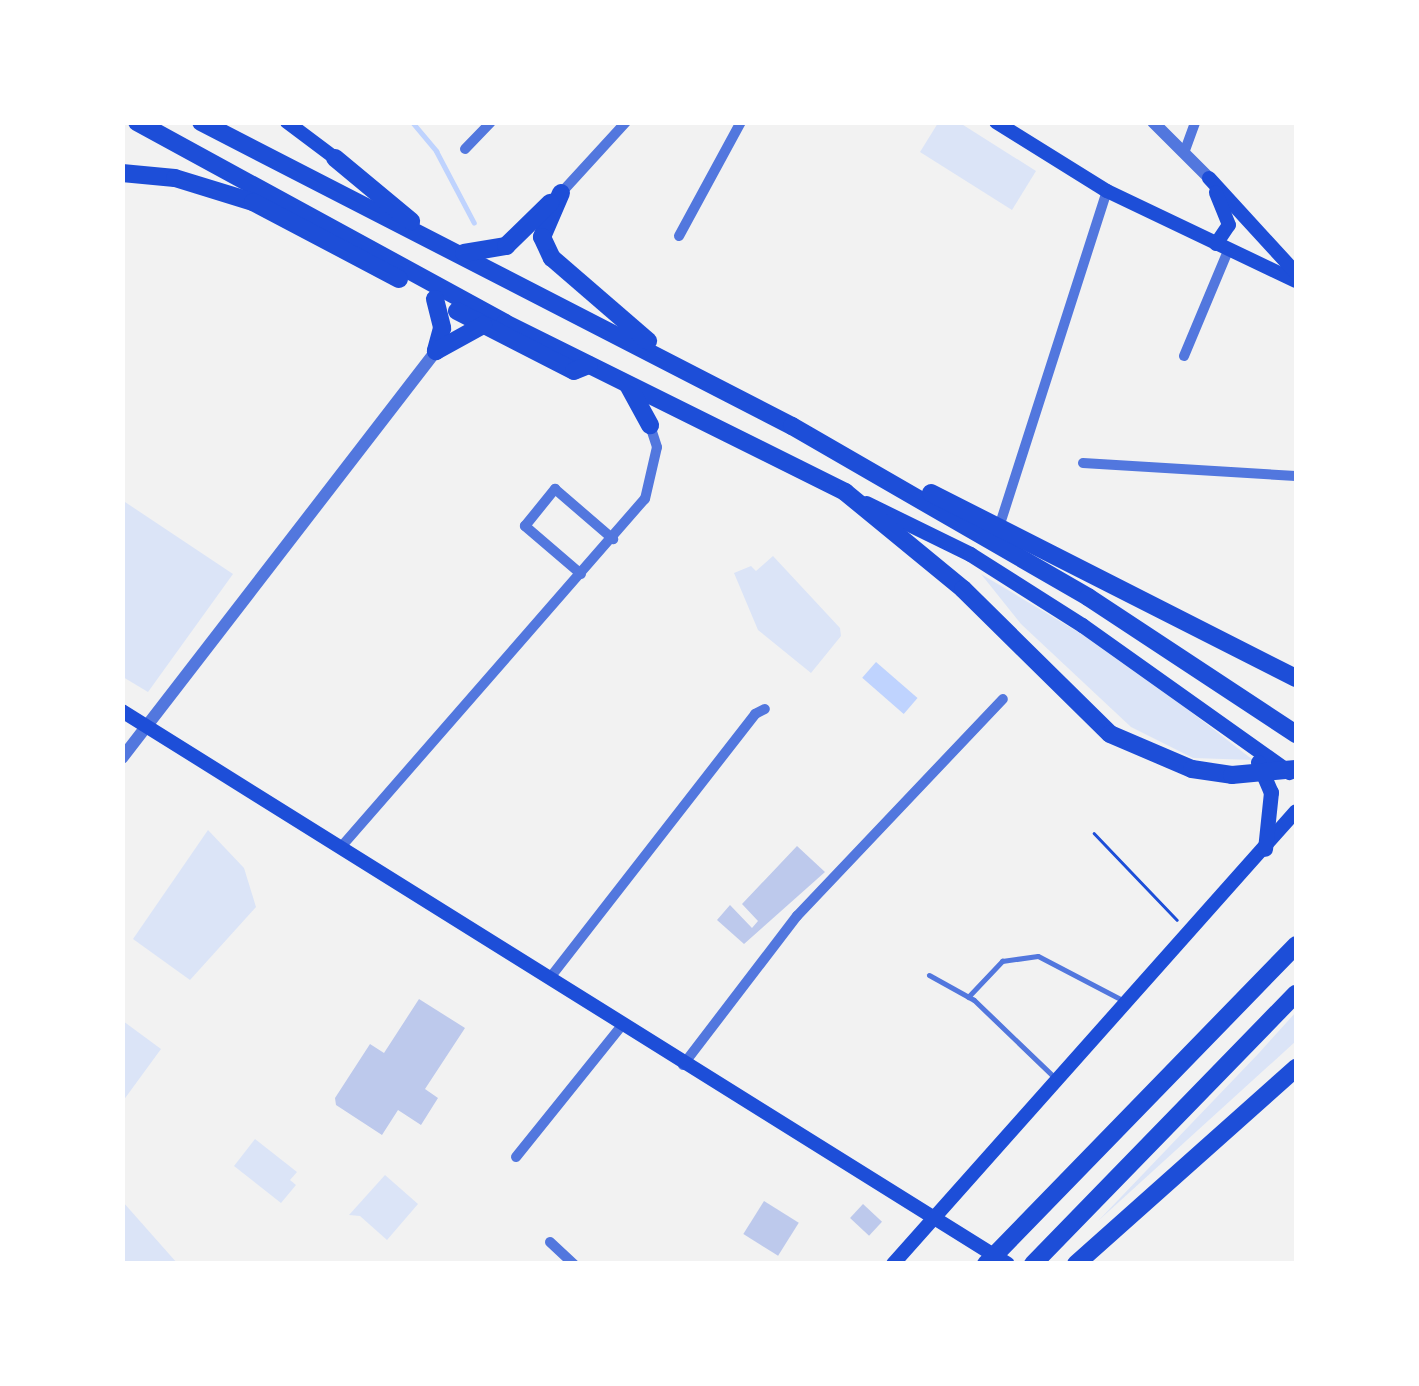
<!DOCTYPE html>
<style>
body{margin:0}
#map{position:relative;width:1419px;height:1386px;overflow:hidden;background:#f2f2f2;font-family:"Exo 2",sans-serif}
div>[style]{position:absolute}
.green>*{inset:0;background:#dbe4f7}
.water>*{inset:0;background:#bfd3fe;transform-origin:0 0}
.stream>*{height:5px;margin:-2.5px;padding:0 2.5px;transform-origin:2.5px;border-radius:2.5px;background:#bfd3fe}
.building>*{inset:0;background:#bdc9ec;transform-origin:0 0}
.path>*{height:2.5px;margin:-1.25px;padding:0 1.25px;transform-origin:1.25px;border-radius:1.25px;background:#1d4ed8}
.service>*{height:5px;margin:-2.5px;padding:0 2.5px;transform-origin:2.5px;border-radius:2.5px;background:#5277de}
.minor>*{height:10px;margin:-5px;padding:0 5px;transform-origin:5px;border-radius:5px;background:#5277de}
.tertiary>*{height:12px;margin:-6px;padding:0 6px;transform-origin:6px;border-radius:6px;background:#5277de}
.secondary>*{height:14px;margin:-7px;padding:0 7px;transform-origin:7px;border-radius:7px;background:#1d4ed8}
.primary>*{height:15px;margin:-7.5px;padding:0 7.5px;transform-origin:7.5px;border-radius:7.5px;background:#1d4ed8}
.trunk>*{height:18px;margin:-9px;padding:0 9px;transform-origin:9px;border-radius:9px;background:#1d4ed8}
.motorway>*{height:18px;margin:-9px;padding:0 9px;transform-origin:9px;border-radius:9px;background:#1d4ed8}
span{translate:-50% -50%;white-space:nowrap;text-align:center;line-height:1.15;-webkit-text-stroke:10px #fff;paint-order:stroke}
.frame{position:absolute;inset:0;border:125px solid #fff;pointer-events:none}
</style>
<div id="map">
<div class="green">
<div style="clip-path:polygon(938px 123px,960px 123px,1036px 171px,1012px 210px,920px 152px)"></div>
<div style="clip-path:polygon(122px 500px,233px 574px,148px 692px,123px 677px)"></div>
<div style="clip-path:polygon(773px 556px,840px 628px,841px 636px,811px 673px,758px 630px,734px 573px,751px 566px,756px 571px)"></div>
<div style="clip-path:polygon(981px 574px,1120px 657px,1253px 760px,1193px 758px,1131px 727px,1021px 624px)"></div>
<div style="clip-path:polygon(208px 830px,244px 868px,256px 907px,190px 980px,133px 939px)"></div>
<div style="clip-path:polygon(1296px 1012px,1296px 1041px,1098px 1221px,1259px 1053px)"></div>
<div style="clip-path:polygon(123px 1021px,161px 1049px,123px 1101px,123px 1020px)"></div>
<div style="clip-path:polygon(255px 1139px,297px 1172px,290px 1180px,296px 1185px,281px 1203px,234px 1166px)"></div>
<div style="clip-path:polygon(385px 1175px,418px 1204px,387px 1240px,360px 1216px,349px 1215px)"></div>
<div style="clip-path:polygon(123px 1202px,177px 1263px,123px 1263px)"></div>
</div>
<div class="water">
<div style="left:876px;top:662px;width:55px;height:21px;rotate:41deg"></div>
</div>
<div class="stream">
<div style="left:412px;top:122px;width:38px;rotate:50deg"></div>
<div style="left:436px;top:151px;width:81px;rotate:62.2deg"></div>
</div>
<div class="building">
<div style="clip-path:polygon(797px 846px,825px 872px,744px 944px,717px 920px,730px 905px,752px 928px,758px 921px,742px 904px)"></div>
<div style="clip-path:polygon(419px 999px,465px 1028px,425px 1089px,438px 1098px,421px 1125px,398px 1110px,382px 1135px,336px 1105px,335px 1098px,370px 1044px,384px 1053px)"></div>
<div style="left:764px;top:1201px;width:41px;height:39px;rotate:32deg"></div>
<div style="left:863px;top:1204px;width:26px;height:19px;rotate:43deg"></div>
</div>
<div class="path">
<div style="left:1094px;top:833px;width:120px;rotate:46.3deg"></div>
</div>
<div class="service">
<div style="left:929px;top:975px;width:51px;rotate:29.1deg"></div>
<div style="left:974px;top:1000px;width:112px;rotate:43.9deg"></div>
<div style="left:968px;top:997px;width:50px;rotate:-46.6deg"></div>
<div style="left:1002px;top:961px;width:36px;rotate:-8deg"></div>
<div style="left:1038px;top:956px;width:95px;rotate:27.6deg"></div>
</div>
<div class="minor">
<div style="left:465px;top:149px;width:37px;rotate:-46deg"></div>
<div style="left:1184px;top:153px;width:33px;rotate:-70deg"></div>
<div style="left:561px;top:193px;width:96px;rotate:-47.5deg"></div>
<div style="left:679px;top:236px;width:130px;rotate:-61.5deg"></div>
<div style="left:1184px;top:356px;width:114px;rotate:-67.3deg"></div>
<div style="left:1083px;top:463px;width:213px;rotate:3.5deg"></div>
<div style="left:1000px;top:524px;width:350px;rotate:-72.2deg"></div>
<div style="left:581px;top:574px;width:74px;rotate:-139.4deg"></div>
<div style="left:525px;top:526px;width:48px;rotate:-51deg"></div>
<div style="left:555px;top:489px;width:77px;rotate:40.8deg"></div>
<div style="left:341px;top:847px;width:462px;rotate:-48.9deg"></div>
<div style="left:645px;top:499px;width:53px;rotate:-77deg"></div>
<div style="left:657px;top:447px;width:23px;rotate:-108deg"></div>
<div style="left:549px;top:979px;width:336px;rotate:-52.1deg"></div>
<div style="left:755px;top:714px;width:11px;rotate:-27deg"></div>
<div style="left:683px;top:1065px;width:188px;rotate:-52.6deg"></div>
<div style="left:797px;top:916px;width:299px;rotate:-46.5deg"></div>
<div style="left:516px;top:1157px;width:169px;rotate:-51.2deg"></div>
<div style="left:550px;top:1242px;width:33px;rotate:43deg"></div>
</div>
<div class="tertiary">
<div style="left:1153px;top:122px;width:79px;rotate:45deg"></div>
<div style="left:122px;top:758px;width:514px;rotate:-52.35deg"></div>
</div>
<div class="secondary">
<div style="left:287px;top:122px;width:60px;rotate:36.9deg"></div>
<div style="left:996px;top:122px;width:131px;rotate:31.9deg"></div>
<div style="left:1107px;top:191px;width:209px;rotate:25.5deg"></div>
<div style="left:1209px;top:178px;width:129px;rotate:47.5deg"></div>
<div style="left:1216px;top:244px;width:23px;rotate:-56deg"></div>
<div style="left:1229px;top:225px;width:35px;rotate:-112deg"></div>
<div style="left:122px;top:711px;width:1044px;rotate:31.97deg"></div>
<div style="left:893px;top:1264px;width:606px;rotate:-48.34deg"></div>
</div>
<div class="primary">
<div style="left:866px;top:503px;width:116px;rotate:26.1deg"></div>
<div style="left:970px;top:554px;width:133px;rotate:32.4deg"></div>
<div style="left:1082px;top:625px;width:254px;rotate:35.4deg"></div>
<div style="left:1258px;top:762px;width:33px;rotate:67deg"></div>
<div style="left:1271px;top:792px;width:57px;rotate:96deg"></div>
</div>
<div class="trunk">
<div style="left:137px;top:122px;width:419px;rotate:28.6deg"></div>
<div style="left:505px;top:323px;width:380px;rotate:26.4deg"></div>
<div style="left:845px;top:492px;width:153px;rotate:39.4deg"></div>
<div style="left:963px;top:589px;width:206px;rotate:44.6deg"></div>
<div style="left:1110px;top:734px;width:89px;rotate:23.1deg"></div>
<div style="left:1192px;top:769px;width:40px;rotate:8.5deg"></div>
<div style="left:1232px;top:775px;width:64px;rotate:-5.4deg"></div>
<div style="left:201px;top:122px;width:665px;rotate:27.22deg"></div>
<div style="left:792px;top:426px;width:342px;rotate:30deg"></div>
<div style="left:1088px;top:597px;width:249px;rotate:33.4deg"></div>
<div style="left:335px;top:158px;width:99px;rotate:39.7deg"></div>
<div style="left:122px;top:173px;width:53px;rotate:5.4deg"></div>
<div style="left:175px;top:178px;width:82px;rotate:17.1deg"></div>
<div style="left:253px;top:202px;width:165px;rotate:27.8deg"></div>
<div style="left:561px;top:193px;width:48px;rotate:113.4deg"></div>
<div style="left:542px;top:237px;width:23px;rotate:65deg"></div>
<div style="left:552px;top:258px;width:127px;rotate:40.8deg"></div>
<div style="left:464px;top:253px;width:43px;rotate:-9.5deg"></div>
<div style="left:506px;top:246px;width:62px;rotate:-44.3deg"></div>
<div style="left:435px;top:299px;width:30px;rotate:76deg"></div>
<div style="left:442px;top:328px;width:24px;rotate:105deg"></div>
<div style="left:457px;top:311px;width:131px;rotate:27.1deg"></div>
<div style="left:574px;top:371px;width:16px;rotate:-22deg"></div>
<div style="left:436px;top:351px;width:54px;rotate:-29deg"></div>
<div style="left:628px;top:385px;width:46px;rotate:61.2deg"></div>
<div style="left:931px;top:493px;width:409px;rotate:26.9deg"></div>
</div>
<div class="motorway">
<div style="left:986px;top:1264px;width:445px;rotate:-45.8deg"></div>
<div style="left:1033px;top:1264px;width:377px;rotate:-45.8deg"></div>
<div style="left:1076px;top:1264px;width:295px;rotate:-41.7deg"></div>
</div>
<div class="frame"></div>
</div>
